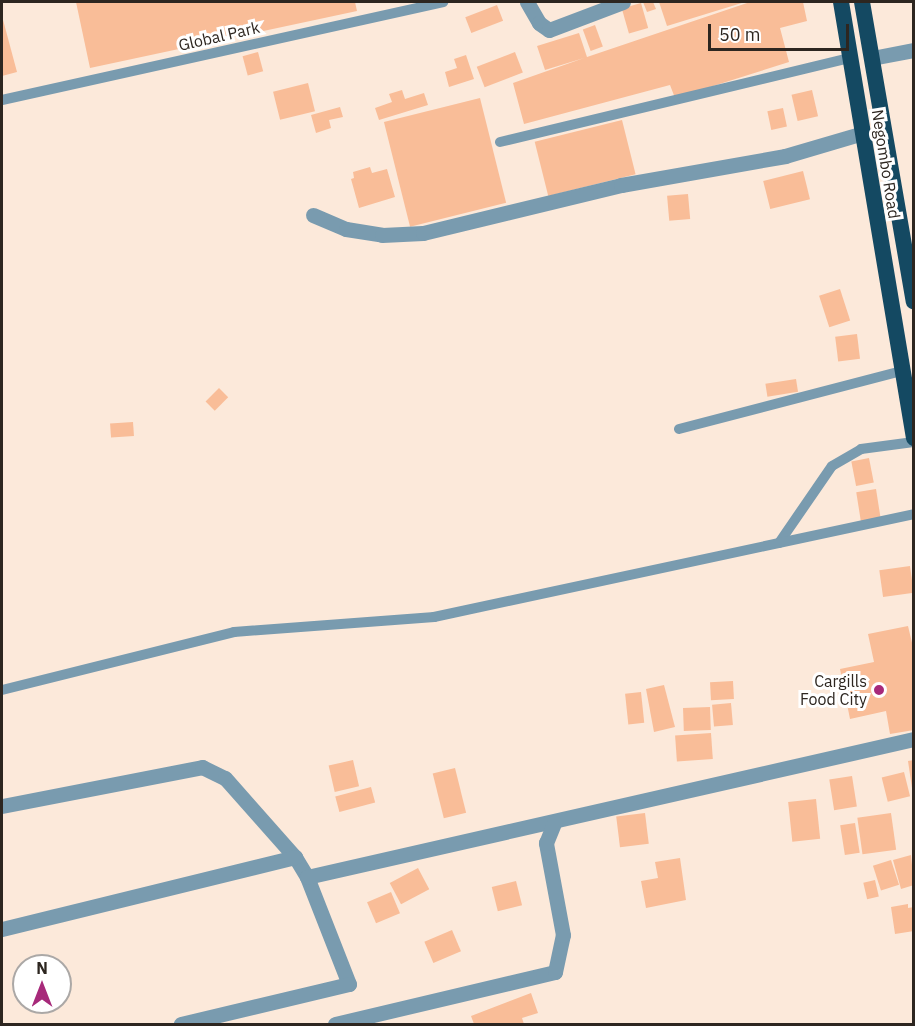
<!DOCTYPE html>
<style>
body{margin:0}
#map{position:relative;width:915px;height:1026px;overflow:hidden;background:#fce9da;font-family:"IBM Plex Sans",sans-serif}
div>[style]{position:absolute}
.building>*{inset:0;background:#f9bd98;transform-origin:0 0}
.service>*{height:10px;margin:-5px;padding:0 5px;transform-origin:5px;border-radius:5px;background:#799baf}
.minor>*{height:15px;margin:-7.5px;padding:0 7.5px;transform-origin:7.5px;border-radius:7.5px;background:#799baf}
.trunk>*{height:16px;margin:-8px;padding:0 8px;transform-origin:8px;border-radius:8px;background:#144962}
.dots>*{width:16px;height:16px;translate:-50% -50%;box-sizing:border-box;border:3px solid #fff;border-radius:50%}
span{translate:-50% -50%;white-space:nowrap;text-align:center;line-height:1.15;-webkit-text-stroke:6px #fff;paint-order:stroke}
.street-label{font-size:16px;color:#2d2620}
.poi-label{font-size:16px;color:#2d2620}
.right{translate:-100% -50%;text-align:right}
.frame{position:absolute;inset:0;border:3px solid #2d2620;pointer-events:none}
.north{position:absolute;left:12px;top:954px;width:60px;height:60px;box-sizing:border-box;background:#fff;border:2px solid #aba8a6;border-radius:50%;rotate:0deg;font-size:16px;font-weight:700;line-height:24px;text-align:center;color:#2d2620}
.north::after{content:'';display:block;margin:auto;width:21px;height:27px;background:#a7297a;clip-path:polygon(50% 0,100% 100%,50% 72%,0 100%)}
.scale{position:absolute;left:708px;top:24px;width:141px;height:27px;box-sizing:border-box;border:3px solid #2d2620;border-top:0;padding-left:8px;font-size:18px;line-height:21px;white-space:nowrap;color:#2d2620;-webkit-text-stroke:4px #fff;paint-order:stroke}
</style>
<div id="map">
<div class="building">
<div style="clip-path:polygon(76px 2px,355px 2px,357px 11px,90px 68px)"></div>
<div style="clip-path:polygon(643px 2px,653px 2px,656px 9px,647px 12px)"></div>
<div style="clip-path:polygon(659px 2px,745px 2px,667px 26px)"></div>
<div style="clip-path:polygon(750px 2px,803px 2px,807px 21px,780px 28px,789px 62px,675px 98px,670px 85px,524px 124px,513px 83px,584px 58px,545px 70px,537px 46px,579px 33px,587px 57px)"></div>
<div style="left:641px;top:3px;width:26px;height:20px;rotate:74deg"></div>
<div style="left:497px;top:5px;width:17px;height:34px;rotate:69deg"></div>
<div style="clip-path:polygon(2px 16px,17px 72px,2px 76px)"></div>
<div style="left:595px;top:25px;width:23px;height:13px;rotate:70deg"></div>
<div style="left:258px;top:52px;width:20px;height:16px;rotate:75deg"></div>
<div style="left:515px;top:52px;width:22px;height:41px;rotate:69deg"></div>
<div style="clip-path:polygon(466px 55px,474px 79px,449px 87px,445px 72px,457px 68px,454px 59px)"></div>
<div style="left:308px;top:83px;width:29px;height:36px;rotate:76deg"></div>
<div style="clip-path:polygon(402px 90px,405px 99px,424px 93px,428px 105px,379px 120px,375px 108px,392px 102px,389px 94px)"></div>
<div style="left:812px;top:90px;width:27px;height:21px;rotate:77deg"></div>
<div style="left:480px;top:98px;width:108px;height:99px;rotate:76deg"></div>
<div style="clip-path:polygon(340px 107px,343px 117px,329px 120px,331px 128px,316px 133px,311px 115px)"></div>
<div style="left:783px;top:108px;width:19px;height:16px;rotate:78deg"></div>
<div style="left:622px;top:120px;width:56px;height:90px;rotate:76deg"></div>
<div style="clip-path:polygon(370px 167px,372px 173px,387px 169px,395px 197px,359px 208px,351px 179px,354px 178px,353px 172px)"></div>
<div style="left:803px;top:171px;width:29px;height:41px;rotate:76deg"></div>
<div style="left:688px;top:194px;width:25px;height:21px;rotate:85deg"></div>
<div style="left:840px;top:289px;width:33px;height:22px;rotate:72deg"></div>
<div style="left:857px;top:334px;width:25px;height:22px;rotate:83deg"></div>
<div style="left:796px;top:379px;width:13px;height:31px;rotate:81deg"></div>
<div style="left:219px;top:388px;width:13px;height:19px;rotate:45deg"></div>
<div style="left:133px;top:422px;width:14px;height:23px;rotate:86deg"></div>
<div style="left:869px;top:458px;width:25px;height:18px;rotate:79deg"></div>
<div style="left:876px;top:489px;width:30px;height:20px;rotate:81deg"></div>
<div style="left:910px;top:566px;width:27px;height:31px;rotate:82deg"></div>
<div style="clip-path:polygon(908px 626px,914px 651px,914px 730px,890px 734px,886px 711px,850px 719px,840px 669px,874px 662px,868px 634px)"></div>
<div style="left:733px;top:681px;width:18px;height:23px;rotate:87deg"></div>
<div style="clip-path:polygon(664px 685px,675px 727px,654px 732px,646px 689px)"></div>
<div style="left:641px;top:692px;width:31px;height:16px;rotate:84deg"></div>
<div style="left:731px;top:703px;width:22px;height:19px;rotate:85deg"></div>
<div style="left:710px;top:707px;width:23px;height:27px;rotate:88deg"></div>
<div style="left:711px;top:733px;width:26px;height:36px;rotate:86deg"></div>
<div style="left:353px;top:760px;width:27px;height:25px;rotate:77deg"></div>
<div style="clip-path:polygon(914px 760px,914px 788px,912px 788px,908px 761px)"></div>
<div style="left:455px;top:768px;width:46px;height:23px;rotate:76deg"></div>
<div style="left:904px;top:772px;width:25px;height:23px;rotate:76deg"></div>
<div style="left:852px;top:776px;width:31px;height:23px;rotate:81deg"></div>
<div style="left:371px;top:787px;width:16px;height:37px;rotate:75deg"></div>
<div style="left:816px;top:799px;width:40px;height:28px;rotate:84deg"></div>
<div style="left:645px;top:813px;width:31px;height:29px;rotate:83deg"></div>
<div style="left:891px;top:813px;width:37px;height:34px;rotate:82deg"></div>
<div style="left:855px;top:823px;width:30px;height:15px;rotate:81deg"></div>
<div style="clip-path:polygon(911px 855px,914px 885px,901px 889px,893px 860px)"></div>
<div style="clip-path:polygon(680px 858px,686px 900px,646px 908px,641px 881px,658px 878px,655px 862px)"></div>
<div style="left:891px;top:860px;width:26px;height:19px;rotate:72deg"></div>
<div style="left:418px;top:868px;width:24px;height:32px;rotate:62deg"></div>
<div style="left:875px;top:880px;width:17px;height:12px;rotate:77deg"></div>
<div style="left:516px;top:881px;width:25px;height:25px;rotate:76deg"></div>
<div style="left:391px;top:892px;width:23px;height:26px;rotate:67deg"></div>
<div style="clip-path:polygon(908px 904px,908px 908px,914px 907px,914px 931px,895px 934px,891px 907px)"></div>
<div style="left:452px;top:930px;width:23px;height:30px;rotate:67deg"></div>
<div style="clip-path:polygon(531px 993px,538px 1013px,522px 1018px,524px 1024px,474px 1024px,471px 1016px)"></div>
</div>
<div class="service">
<div style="left:2px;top:100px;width:452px;rotate:-12.5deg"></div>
<div style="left:500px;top:142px;width:361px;rotate:-13.5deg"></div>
<div style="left:679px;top:429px;width:230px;rotate:-14.6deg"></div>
<div style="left:779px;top:543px;width:93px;rotate:-55.5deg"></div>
<div style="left:832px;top:466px;width:34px;rotate:-30deg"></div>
<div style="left:861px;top:449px;width:53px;rotate:-7.5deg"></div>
<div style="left:2px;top:690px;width:239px;rotate:-14deg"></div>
<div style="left:234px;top:632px;width:201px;rotate:-4.3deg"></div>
<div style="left:434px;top:617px;width:491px;rotate:-12.1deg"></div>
</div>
<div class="minor">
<div style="left:527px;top:2px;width:24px;rotate:60deg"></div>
<div style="left:539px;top:23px;width:12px;rotate:35deg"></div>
<div style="left:549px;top:30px;width:79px;rotate:-20.7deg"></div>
<div style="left:872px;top:58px;width:43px;rotate:-10.8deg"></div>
<div style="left:313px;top:215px;width:36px;rotate:23deg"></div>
<div style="left:346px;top:229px;width:36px;rotate:9deg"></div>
<div style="left:382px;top:235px;width:41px;rotate:-2.8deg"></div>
<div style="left:423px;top:233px;width:204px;rotate:-13.6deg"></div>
<div style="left:621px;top:185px;width:167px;rotate:-10deg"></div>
<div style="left:785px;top:156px;width:81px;rotate:-16.4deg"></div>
<div style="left:2px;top:806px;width:204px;rotate:-11deg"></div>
<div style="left:202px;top:767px;width:25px;rotate:26deg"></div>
<div style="left:225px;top:778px;width:106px;rotate:48.5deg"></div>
<div style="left:295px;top:857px;width:23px;rotate:59deg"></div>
<div style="left:307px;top:877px;width:115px;rotate:68.6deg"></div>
<div style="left:349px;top:984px;width:173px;rotate:166.6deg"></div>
<div style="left:307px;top:877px;width:622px;rotate:-12.81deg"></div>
<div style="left:2px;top:929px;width:302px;rotate:-13.8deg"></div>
<div style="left:335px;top:1024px;width:226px;rotate:-13.3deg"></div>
<div style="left:555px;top:972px;width:38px;rotate:-78deg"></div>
<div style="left:563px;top:935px;width:94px;rotate:-100.5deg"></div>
<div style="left:546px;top:843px;width:22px;rotate:-68deg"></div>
</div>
<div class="trunk">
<div style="left:841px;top:2px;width:442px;rotate:80.5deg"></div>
<div style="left:862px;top:2px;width:304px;rotate:80.2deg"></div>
</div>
<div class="dots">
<div style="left:879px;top:690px;background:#a7297a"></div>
</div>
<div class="street-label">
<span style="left:219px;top:36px;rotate:-13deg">Global Park</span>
<span style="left:886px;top:164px;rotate:81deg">Negombo Road</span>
</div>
<div class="poi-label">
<span class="right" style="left:867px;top:690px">Cargills<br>Food City</span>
</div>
<div class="frame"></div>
<div class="north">N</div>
<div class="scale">50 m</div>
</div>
